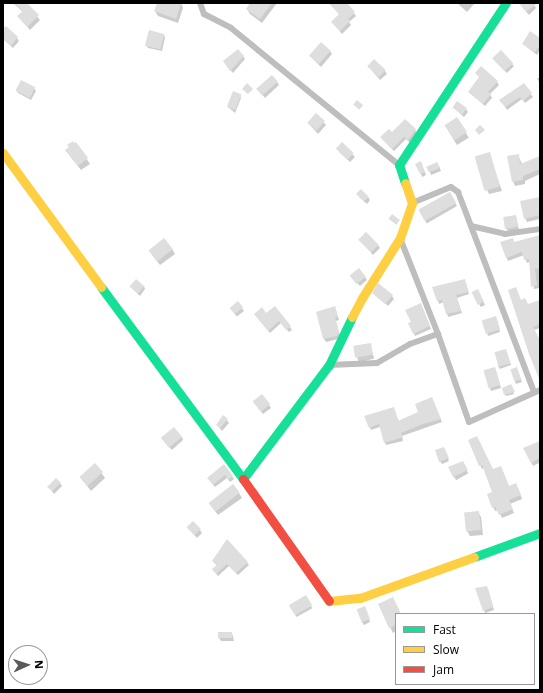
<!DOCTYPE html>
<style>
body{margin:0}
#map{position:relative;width:543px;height:693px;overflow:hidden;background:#fff;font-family:"Open Sans",sans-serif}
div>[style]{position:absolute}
.shadow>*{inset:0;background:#0003;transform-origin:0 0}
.building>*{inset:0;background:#dedede;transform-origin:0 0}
.street>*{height:6px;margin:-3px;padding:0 3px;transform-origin:3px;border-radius:3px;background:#bebebe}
.fast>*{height:9px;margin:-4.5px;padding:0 4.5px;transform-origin:4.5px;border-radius:4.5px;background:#16e098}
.slow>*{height:9px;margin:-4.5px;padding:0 4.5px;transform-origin:4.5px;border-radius:4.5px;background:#ffcf43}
.jam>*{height:9px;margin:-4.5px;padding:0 4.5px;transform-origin:4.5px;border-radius:4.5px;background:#f24e42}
span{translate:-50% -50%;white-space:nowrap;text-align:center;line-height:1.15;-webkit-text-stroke:3px #fff;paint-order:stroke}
.frame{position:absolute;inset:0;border:4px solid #000;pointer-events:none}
.legend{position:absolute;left:395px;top:613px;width:140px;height:72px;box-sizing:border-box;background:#fff;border:1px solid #999;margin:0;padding:5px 7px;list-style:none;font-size:12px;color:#000}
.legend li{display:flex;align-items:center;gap:8px;height:20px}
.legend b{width:20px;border:1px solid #999}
.north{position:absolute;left:8px;top:645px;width:40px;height:40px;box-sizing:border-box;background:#fff;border:1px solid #999;border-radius:50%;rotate:87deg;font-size:11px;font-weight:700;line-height:16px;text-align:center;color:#000}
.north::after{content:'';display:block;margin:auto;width:14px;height:18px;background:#595959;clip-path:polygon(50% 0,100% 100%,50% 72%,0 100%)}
</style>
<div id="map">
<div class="shadow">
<div style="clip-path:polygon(13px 3px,26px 3px,40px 20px,30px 30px,19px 17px,23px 12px)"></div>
<div style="clip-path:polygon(158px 3px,181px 3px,183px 8px,178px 23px,158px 16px,155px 11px)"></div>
<div style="clip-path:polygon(252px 3px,277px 3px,262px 23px,250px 14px,247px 9px)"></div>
<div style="clip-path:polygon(329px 3px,347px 4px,356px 16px,349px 22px,351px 25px,342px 34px,332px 22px,340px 15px)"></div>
<div style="clip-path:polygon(457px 3px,475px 3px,467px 12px)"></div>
<div style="clip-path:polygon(519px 3px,533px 3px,536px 8px,529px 15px)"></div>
<div style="clip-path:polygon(3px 31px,17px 38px,19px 41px,13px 48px,3px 39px)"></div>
<div style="clip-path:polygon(164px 35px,165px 38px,162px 51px,148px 48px,146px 45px)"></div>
<div style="clip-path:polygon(540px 39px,540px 50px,537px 55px,523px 44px)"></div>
<div style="clip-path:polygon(330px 51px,332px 54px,321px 67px,310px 56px)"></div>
<div style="clip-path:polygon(243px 56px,245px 59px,233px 73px,226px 65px)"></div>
<div style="clip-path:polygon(495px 61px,512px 64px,514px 66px,507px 73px)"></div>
<div style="clip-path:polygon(368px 66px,385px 71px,387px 74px,380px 80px)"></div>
<div style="clip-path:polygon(537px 78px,540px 78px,540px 84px)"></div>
<div style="clip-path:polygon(21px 81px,34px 88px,36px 91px,31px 100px,18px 93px,16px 90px)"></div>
<div style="clip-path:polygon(277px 82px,279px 85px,265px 98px,260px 92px)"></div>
<div style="clip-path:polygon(497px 82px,499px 85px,490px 94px,492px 98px,485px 106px,469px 92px)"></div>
<div style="clip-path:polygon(524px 85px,533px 97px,525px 103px,522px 99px,507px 110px,501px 100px)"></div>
<div style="clip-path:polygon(240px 95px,241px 98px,235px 113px,228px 107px)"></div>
<div style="clip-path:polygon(453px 107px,466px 109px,468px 112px,464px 117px)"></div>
<div style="clip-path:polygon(316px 114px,326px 125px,318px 134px,308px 123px)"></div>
<div style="left:457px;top:118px;width:23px;height:14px;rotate:59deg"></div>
<div style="clip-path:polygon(415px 130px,417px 133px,410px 143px,406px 139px,394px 151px,383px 140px,392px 134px)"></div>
<div style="clip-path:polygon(76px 143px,90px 164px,81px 170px,66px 151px)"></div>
<div style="clip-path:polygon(342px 144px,355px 157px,350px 162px,339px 152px)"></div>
<div style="clip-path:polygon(489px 154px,502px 191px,489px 194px,487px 190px)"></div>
<div style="clip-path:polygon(518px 155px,522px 164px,540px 157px,540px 174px,525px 181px,525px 184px,515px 186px,513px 181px)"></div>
<div style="clip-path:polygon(422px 166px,426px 175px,422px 177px,421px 174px)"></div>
<div style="clip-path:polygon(439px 166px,441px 171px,431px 175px,428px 167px)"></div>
<div style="left:450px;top:194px;width:14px;height:35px;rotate:60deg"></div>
<div style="clip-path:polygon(359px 197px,368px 197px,370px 200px,367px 204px)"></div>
<div style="clip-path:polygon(540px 198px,540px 219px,527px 222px,525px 218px)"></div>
<div style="clip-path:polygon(516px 216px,519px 230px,508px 231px,506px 228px)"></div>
<div style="clip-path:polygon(540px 237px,540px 288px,534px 289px,530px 262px,527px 263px,524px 255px,508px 261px,501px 243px,514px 243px)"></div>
<div style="clip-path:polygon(360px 240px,378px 245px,380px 248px,373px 255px)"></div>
<div style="clip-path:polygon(172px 249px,175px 254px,160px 265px,152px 255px)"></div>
<div style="clip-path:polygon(365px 277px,367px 280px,360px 286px,353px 279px)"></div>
<div style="clip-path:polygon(466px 283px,469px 294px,457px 298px,462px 313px,448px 317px,444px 302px,439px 304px,434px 288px)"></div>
<div style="clip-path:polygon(144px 286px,145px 289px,140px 296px,131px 287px)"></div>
<div style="clip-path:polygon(516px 288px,521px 301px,528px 305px,540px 301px,540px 328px,524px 333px)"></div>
<div style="clip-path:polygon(374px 293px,392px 296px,394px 299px,388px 306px)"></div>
<div style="clip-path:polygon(479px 293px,485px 305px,481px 307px,479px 304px)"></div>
<div style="left:238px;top:303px;width:10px;height:9px;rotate:53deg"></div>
<div style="clip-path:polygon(275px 307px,292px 330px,289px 332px,281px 323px,270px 333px,257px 317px,266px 314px)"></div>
<div style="clip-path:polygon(335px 307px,339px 320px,336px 321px,340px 336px,338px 339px,326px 342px,324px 339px)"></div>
<div style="clip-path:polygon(422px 307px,431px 329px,415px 336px,414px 333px)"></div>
<div style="clip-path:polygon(497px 320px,500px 332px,488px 336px,483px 321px)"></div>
<div style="left:370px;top:344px;width:15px;height:16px;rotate:74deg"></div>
<div style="clip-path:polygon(507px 353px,511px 365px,500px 369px,498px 366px)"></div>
<div style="clip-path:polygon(496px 371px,501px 388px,491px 391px,490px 388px)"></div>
<div style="clip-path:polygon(518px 371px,522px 382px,516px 384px,515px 381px)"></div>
<div style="clip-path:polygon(510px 385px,514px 394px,506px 396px,505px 394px)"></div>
<div style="clip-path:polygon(433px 401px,442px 422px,402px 436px,403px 441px,386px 445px,380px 427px,371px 430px,370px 427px,395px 411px,399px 422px,419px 413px)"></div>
<div style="clip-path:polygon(254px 402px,269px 405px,271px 408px,263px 414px)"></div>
<div style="clip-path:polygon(227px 420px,229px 423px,222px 431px,217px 425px)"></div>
<div style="clip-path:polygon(182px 437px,183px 440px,172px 450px,164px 441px)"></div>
<div style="clip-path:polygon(469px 441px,493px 470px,501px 467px,509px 487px,518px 488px,522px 499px,510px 504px,514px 513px,502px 518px,498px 510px,495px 511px,488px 495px,493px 493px,484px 468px,482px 469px,480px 465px)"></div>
<div style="clip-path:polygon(540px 442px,540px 467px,539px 463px,533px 466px,524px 448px)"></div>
<div style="clip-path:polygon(445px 451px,449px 461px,442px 464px,440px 461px)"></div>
<div style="left:462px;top:462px;width:13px;height:14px;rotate:61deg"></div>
<div style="clip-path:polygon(95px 464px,105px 478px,91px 491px,80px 477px)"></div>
<div style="clip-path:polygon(224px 465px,234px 479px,230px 482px,227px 478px,215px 487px,210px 481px)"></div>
<div style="clip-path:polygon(60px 483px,62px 486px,54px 494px,49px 487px)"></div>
<div style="clip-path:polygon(239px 493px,242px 498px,218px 515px,212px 507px)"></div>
<div style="clip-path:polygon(478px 512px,481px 517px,483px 535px,470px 536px,467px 531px)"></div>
<div style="clip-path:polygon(188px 528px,200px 530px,202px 533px,197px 538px)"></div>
<div style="clip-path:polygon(227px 541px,249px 565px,238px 575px,229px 566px,218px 576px,213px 570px,217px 566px,213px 561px)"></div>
<div style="clip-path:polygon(477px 589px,488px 589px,494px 610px,485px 613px)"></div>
<div style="left:306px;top:597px;width:13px;height:18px;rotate:61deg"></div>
<div style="clip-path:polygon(379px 605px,400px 614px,396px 614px,396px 631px,393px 633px)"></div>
<div style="clip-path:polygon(366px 610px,370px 622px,364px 625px,362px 622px)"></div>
<div style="clip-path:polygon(232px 633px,234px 641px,221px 641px,219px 638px)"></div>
</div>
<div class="building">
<div style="clip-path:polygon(14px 3px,27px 3px,39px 15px,27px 27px,17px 16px,23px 11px)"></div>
<div style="clip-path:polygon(157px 3px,181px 3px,176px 19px,154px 11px)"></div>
<div style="clip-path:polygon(250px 3px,272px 3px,260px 19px,246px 9px)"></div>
<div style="clip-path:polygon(329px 3px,347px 3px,355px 12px,348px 19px,350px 21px,340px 31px,331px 22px,339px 14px)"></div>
<div style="clip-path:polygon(519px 3px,538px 3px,526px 12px)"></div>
<div style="clip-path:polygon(6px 26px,18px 37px,11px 46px,3px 39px,3px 29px)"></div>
<div style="left:149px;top:30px;width:16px;height:16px;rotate:15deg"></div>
<div style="clip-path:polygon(530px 31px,540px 38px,540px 45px,535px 52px,522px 44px)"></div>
<div style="left:321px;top:42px;width:13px;height:18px;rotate:42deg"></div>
<div style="clip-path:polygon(238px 49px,244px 56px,230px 71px,223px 61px)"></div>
<div style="left:501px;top:50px;width:18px;height:12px;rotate:47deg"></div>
<div style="left:374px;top:59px;width:16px;height:10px;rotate:43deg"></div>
<div style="clip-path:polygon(481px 66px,498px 81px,488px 92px,491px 94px,483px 104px,468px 92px,479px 77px,475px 73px)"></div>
<div style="left:272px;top:75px;width:9px;height:21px;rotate:49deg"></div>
<div style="left:21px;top:80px;width:16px;height:12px;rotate:27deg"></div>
<div style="clip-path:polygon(247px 83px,253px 89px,248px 94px,242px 89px)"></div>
<div style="clip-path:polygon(524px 83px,532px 93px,523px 101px,520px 97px,505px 107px,499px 100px)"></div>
<div style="left:233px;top:91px;width:9px;height:17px;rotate:21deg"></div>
<div style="left:357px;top:100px;width:8px;height:6px;rotate:40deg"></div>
<div style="left:457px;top:101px;width:12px;height:8px;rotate:35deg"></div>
<div style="left:316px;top:113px;width:12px;height:13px;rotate:42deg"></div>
<div style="left:457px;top:117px;width:18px;height:15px;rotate:56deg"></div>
<div style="clip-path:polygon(405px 119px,416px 129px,408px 140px,404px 137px,392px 149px,380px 137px,389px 129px,392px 132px)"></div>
<div style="clip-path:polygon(480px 125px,485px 130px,479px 135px,475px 130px)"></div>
<div style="clip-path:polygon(73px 141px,74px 143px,76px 142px,88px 158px,78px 166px,65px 150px,69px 147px,67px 145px)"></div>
<div style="left:342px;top:142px;width:16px;height:9px;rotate:43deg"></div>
<div style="left:490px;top:152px;width:36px;height:16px;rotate:74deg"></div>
<div style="clip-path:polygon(519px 154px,520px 164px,540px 156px,540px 169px,523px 176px,523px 180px,512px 182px,507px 156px)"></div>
<div style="clip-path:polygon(421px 161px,425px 172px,420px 174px,415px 164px)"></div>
<div style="clip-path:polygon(437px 162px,440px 168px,429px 172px,426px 167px)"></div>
<div style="clip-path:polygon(361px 189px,369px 197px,364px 201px,356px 194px)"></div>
<div style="left:450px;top:192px;width:13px;height:36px;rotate:61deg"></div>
<div style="clip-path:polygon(540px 197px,540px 215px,524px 219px,520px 201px)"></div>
<div style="left:392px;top:214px;width:10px;height:6px;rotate:37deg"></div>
<div style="left:516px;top:215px;width:12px;height:13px;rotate:81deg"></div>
<div style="left:366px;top:232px;width:18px;height:11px;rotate:45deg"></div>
<div style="clip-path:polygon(540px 235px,540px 268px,535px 269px,537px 285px,531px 287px,529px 259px,524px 260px,522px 252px,506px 258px,500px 242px,513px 238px,514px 242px)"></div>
<div style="left:164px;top:238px;width:14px;height:20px;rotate:51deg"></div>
<div style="left:359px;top:268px;width:11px;height:12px;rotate:52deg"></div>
<div style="left:136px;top:279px;width:11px;height:10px;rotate:41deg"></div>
<div style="clip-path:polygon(465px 279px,468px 292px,456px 295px,461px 311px,446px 314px,442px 300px,437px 301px,432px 287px)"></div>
<div style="clip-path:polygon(378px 283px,393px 295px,385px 304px,372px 293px)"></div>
<div style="clip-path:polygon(516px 287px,521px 300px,525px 298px,528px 304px,540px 300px,540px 324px,533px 327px,540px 340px,540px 381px,529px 354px,508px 290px)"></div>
<div style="left:478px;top:289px;width:14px;height:7px;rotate:65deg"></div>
<div style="left:238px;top:301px;width:8px;height:11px;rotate:50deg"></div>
<div style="clip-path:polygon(421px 303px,430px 326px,413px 334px,408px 323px,411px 322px,405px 310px)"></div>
<div style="clip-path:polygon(275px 306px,291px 326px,286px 330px,279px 321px,268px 331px,254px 314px,262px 307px,266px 313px)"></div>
<div style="clip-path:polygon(335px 306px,338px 317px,335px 317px,339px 332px,337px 336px,323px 339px,316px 312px)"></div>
<div style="left:496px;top:316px;width:14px;height:15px;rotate:73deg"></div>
<div style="left:371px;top:343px;width:12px;height:18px;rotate:81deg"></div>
<div style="left:506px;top:349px;width:15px;height:12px;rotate:74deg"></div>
<div style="left:495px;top:367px;width:19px;height:12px;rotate:74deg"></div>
<div style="left:517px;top:367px;width:13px;height:7px;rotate:72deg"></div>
<div style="clip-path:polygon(511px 384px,515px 392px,504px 395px,502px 388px)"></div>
<div style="left:262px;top:394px;width:13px;height:12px;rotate:51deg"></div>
<div style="clip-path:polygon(432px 397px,441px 419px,423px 424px,401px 433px,403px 437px,384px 443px,379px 424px,369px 428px,364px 416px,394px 407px,398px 421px,418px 412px,415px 404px)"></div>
<div style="clip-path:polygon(223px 415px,228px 419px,220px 428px,216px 425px)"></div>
<div style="left:174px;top:427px;width:13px;height:17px;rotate:51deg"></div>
<div style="clip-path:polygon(477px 436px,493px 469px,501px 466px,509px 486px,516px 483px,521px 495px,509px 500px,513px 509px,499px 515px,495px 507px,492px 508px,487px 494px,492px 492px,482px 465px,479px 466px,468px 440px)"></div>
<div style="clip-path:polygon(540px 441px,540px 458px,531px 463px,523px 448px)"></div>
<div style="clip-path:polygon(444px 447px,449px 458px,439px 462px,435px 450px)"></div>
<div style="clip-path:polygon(463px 461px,468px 470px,453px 477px,448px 467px)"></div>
<div style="left:95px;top:463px;width:12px;height:21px;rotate:48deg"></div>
<div style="clip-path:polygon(224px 464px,233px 476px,228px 480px,225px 475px,213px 485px,207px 478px)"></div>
<div style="clip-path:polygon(56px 478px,61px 483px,52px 491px,47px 487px)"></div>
<div style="left:233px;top:484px;width:11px;height:31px;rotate:52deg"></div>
<div style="left:479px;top:511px;width:19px;height:15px;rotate:84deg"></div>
<div style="left:193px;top:521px;width:11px;height:9px;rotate:45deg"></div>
<div style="clip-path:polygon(227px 539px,248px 562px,236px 573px,227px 564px,216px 574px,212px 569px,217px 565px,212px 561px)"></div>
<div style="clip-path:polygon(487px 586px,493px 607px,483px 611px,475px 588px)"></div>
<div style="left:306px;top:595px;width:12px;height:20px;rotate:59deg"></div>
<div style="clip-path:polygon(393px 597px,401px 614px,396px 614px,396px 625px,389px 628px,378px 604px)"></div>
<div style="left:365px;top:606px;width:14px;height:9px;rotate:69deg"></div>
<div style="left:218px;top:632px;width:14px;height:6px"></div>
</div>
<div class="street">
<div style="left:200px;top:3px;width:12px;rotate:70deg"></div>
<div style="left:204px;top:14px;width:30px;rotate:27deg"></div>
<div style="left:231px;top:28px;width:217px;rotate:39.2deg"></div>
<div style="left:412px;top:203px;width:42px;rotate:-22.3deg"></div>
<div style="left:451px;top:187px;width:9px;rotate:36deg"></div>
<div style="left:458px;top:192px;width:36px;rotate:69deg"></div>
<div style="left:400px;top:238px;width:103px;rotate:68.4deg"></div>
<div style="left:438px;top:334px;width:93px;rotate:70.6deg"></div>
<div style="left:469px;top:422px;width:78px;rotate:-24.3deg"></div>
<div style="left:329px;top:365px;width:48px;rotate:-2.4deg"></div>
<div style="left:377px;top:363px;width:38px;rotate:-30deg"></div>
<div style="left:410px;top:344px;width:30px;rotate:-20deg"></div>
<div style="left:534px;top:392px;width:178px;rotate:-110.8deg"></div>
<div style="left:471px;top:226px;width:35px;rotate:13deg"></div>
<div style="left:505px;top:234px;width:35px;rotate:-8deg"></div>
</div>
<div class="fast">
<div style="left:405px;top:183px;width:19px;rotate:-108deg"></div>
<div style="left:399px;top:165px;width:194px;rotate:-56.6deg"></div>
<div style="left:101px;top:287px;width:239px;rotate:53.5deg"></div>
<div style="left:243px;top:479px;width:143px;rotate:-53deg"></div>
<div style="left:329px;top:365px;width:53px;rotate:-64.4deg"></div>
<div style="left:474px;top:557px;width:70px;rotate:-20deg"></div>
</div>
<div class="slow">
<div style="left:3px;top:153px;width:166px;rotate:53.8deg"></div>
<div style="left:352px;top:317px;width:21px;rotate:-62deg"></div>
<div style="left:362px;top:298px;width:71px;rotate:-57.7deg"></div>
<div style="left:400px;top:238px;width:37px;rotate:-71deg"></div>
<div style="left:412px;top:203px;width:21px;rotate:-109deg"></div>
<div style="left:329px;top:601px;width:31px;rotate:-6deg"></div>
<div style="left:360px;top:598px;width:121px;rotate:-19.8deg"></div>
</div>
<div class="jam">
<div style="left:243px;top:479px;width:149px;rotate:54.8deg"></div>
</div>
<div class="frame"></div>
<ul class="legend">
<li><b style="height:5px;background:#16e098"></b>Fast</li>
<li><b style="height:5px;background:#ffcf43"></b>Slow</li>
<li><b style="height:5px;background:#f24e42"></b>Jam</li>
</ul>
<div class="north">N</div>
</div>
